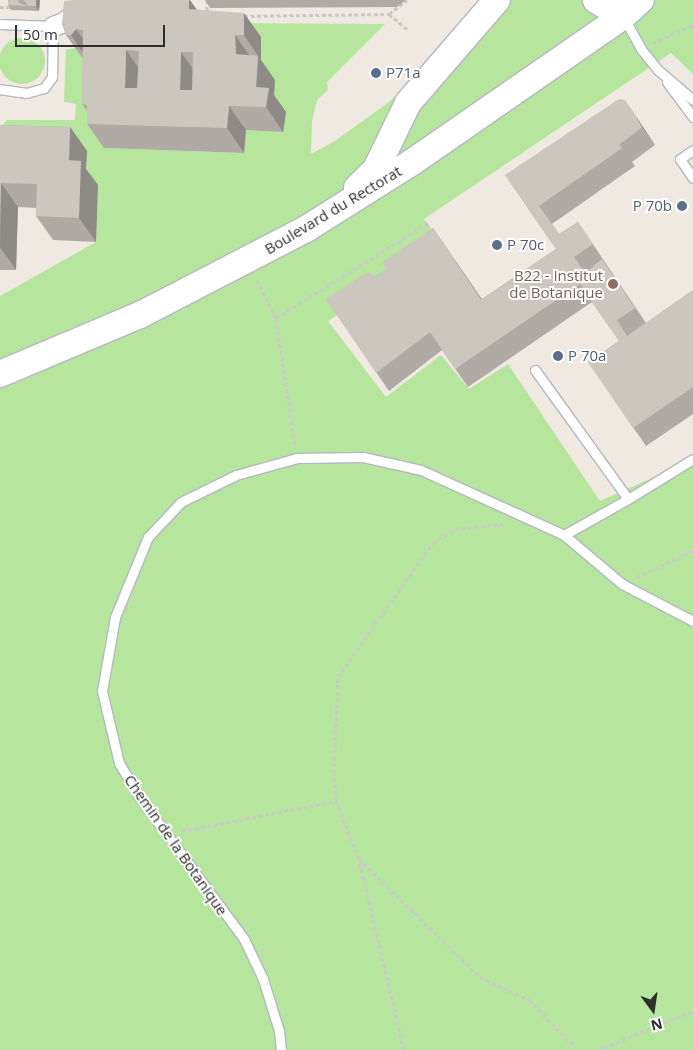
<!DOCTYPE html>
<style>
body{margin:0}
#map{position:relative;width:693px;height:1050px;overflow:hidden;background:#efe9e1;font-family:"Open Sans",sans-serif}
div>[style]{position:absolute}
.green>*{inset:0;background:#b6e59e}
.round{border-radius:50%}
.path>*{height:3px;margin-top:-1.5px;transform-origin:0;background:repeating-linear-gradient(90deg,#c9c9c9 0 4px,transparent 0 6.5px)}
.roads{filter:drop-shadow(1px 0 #b4b7c1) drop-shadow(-1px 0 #b4b7c1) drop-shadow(0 1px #b4b7c1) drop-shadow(0 -1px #b4b7c1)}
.service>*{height:9px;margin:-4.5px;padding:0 4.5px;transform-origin:4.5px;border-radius:4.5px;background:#fff}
.minor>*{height:19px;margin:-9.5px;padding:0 9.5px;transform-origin:9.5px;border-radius:9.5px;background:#fff}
.secondary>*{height:26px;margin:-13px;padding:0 13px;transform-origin:13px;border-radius:13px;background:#fff}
.wall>*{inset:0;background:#afaba4}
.shaded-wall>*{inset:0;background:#8e8b86}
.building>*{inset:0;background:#cbc7bf}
.dots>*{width:14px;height:14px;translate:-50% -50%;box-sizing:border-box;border:2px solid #fff;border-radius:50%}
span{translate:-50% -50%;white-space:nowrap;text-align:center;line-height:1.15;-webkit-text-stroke:4px #fff;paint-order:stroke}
.service-label{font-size:15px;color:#4e5e75}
.left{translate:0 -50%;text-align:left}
.right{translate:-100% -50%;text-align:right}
.street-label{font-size:15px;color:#2e2e2e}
.education-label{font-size:15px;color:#785e54}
.north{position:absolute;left:628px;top:985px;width:50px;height:50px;-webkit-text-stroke:4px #fff;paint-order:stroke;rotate:166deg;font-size:14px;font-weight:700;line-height:20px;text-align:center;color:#2e2e2e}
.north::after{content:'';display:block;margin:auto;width:18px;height:22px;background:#2e2e2e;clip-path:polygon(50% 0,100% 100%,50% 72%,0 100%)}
.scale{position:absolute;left:15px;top:25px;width:150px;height:22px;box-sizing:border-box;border:2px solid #2e2e2e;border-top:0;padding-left:6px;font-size:15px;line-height:18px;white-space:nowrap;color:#2e2e2e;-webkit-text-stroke:4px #fff;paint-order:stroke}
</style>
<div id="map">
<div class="green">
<div style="clip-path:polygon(493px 0,693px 0,693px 74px,671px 53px,424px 219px,445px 246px,328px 321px,386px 397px,441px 355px,469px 389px,508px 364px,600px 501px,693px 460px,693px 1050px,0 1050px,0 296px,96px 242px,98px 186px,86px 184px,87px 151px,0 127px,7px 120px,75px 120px,76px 104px,64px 102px,66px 49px,79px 48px,83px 59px,88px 60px,104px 148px,244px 153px,246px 130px,206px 23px,385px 24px,327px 82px,328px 90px,317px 100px,312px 121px,311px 154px,335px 141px,389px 102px)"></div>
<div class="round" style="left:-1px;top:38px;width:46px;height:46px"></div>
</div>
<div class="path">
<div style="left:207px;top:0;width:14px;rotate:90deg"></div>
<div style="left:0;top:7px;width:12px"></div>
<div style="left:389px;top:14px;width:23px;rotate:-38deg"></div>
<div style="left:244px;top:16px;width:145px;rotate:-0.8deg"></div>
<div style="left:389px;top:14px;width:26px;rotate:40deg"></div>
<div style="left:653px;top:43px;width:44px;rotate:-24.2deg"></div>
<div style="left:257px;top:280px;width:42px;rotate:63.4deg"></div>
<div style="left:276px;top:318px;width:128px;rotate:81.5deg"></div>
<div style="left:276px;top:318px;width:179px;rotate:-32deg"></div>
<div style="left:637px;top:577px;width:62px;rotate:-24.9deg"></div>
<div style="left:182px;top:831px;width:157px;rotate:-11deg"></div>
<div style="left:359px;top:859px;width:169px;rotate:44.3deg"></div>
<div style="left:480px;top:977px;width:54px;rotate:25.1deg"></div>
<div style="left:529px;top:1000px;width:70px;rotate:45.6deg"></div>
<div style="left:404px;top:1050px;width:196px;rotate:-103.3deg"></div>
<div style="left:359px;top:859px;width:62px;rotate:-111.6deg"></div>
<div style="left:336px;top:801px;width:28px;rotate:-94deg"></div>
<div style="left:334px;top:773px;width:96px;rotate:-87.6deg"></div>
<div style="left:338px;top:677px;width:164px;rotate:-54.7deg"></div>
<div style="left:433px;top:543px;width:26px;rotate:-32deg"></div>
<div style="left:455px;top:529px;width:48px;rotate:-5.9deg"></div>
<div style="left:598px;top:1050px;width:103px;rotate:-22.3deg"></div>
</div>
<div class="roads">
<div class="service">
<div style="left:624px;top:18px;width:35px;rotate:61deg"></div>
<div style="left:641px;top:49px;width:27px;rotate:51deg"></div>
<div style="left:658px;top:70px;width:46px;rotate:40.6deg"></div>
<div style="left:0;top:24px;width:53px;rotate:2.2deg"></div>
<div style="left:53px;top:26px;width:51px;rotate:91.1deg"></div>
<div style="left:52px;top:77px;width:14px;rotate:126deg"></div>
<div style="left:44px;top:88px;width:18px;rotate:164deg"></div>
<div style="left:27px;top:93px;width:27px;rotate:-172deg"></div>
<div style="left:667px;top:82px;width:44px;rotate:53.4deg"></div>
<div style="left:693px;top:150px;width:16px;rotate:145deg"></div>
<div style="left:680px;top:159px;width:23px;rotate:56deg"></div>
<div style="left:535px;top:370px;width:159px;rotate:54.2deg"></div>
<div style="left:628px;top:499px;width:76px;rotate:-31.6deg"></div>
<div style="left:564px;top:535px;width:76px;rotate:40.2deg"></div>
<div style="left:622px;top:584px;width:80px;rotate:27.5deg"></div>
<div style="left:281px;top:1050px;width:19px;rotate:-96deg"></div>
<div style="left:279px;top:1031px;width:54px;rotate:-107.1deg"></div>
<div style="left:263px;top:979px;width:44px;rotate:-115.4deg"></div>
<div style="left:244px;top:939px;width:175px;rotate:-126.4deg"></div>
<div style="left:140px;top:798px;width:41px;rotate:-121deg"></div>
<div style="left:119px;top:763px;width:74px;rotate:-103.3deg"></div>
<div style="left:102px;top:691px;width:75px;rotate:-80deg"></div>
<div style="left:115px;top:617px;width:87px;rotate:-67.6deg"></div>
<div style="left:148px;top:537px;width:48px;rotate:-46.7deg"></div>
<div style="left:181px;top:502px;width:61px;rotate:-26.1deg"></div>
<div style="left:236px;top:475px;width:63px;rotate:-15.6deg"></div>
<div style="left:297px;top:458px;width:66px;rotate:-0.9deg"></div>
<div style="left:363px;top:457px;width:59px;rotate:12.6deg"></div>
<div style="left:421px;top:470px;width:157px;rotate:24.4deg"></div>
<div style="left:564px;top:535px;width:73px;rotate:-29.4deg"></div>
</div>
<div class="minor">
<div style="left:53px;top:26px;width:12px;rotate:-20deg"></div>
<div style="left:64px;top:22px;width:33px;rotate:-41deg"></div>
</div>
<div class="secondary">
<div style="left:596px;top:0;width:31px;rotate:31deg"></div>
<div style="left:357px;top:188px;width:27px;rotate:-45deg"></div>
<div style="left:376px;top:169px;width:73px;rotate:-64.1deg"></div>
<div style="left:408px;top:103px;width:136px;rotate:-49.2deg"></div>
<div style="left:0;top:374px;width:152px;rotate:-22.9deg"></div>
<div style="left:140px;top:315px;width:187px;rotate:-27.4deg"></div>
<div style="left:306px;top:229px;width:124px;rotate:-32.2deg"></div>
<div style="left:411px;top:163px;width:258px;rotate:-34.7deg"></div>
<div style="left:623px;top:16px;width:24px;rotate:-42deg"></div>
</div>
</div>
<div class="wall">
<div style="clip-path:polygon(8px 0,40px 0,39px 11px,11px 10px,8px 5px)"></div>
<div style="clip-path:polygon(205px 0,406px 0,397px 7px,210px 8px)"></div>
<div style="clip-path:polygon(196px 10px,261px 37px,261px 60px,275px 80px,274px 95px,286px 112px,283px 132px,246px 130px,244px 153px,104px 148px,87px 124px,87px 111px,82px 104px,83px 59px,66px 35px,62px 24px)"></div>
<div style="clip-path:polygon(637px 118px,655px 145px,632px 162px,635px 166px,552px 224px,559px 234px,578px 222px,646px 323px,693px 290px,693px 414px,646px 446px,588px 362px,619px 341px,592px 302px,468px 387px,442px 350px,389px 391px,326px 299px,374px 277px,387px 269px,433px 228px,482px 299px,556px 249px,505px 175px)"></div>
<div style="clip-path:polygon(0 125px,70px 127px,87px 151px,86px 169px,98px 185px,96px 242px,53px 240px,36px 216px,36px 208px,18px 207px,16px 270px,0 270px)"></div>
</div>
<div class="shaded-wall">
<div style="clip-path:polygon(36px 0,40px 0,39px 11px,36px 6px)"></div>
<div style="clip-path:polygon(189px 0,190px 0,206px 23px,189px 9px)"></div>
<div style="clip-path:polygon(244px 13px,261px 37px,261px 60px,244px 35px)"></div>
<div style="clip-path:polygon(76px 29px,93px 53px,88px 60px,71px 35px)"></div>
<div style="clip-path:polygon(235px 35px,252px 59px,236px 54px)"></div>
<div style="clip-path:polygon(126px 50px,143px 74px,142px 112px,125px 88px)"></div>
<div style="clip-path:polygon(181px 52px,198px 76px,197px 114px,180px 90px)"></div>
<div style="clip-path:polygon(258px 56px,275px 80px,274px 95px,286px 112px,283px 132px,266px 107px,256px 87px)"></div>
<div style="clip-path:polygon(625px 100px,655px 145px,642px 127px)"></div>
<div style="clip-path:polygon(229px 106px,246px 130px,244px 153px,227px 128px)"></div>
<div style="clip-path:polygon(70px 127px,87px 151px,86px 169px,98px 185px,96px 242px,79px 218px,69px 160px)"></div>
<div style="clip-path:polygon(1px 183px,18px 207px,16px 270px,0 247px)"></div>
</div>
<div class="building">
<div style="clip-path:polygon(8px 0,17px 0,19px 3px,28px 6px,8px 5px)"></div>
<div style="clip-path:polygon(24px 0,36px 0,36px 6px,28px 6px)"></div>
<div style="clip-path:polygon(evenodd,75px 0,189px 0,189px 9px,244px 13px,244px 35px,235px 35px,236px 54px,258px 56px,256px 87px,269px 88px,266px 107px,229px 106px,227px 128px,87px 124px,87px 105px,82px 104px,83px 30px,76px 29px,71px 35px,66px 35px,62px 24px,64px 1px,75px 0,126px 50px,139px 51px,137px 88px,125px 88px,126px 50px,75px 0,181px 52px,193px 52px,192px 90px,180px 90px,181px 52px)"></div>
<div style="clip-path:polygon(619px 99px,625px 100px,642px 127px,619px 145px,622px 148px,539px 206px,559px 234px,578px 222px,593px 244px,574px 257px,585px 273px,602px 259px,635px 308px,617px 320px,627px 336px,693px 290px,693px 387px,633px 428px,588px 362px,619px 341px,580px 284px,455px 369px,430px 332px,376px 373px,326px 299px,369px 271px,374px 277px,387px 269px,382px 262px,433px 228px,481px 300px,556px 249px,505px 175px)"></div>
<div style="clip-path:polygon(0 125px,70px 127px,69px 160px,81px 161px,79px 218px,36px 216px,37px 184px,1px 183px,0 216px)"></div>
</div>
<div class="dots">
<div style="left:376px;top:73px;background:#5c6f8a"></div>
<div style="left:682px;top:206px;background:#5c6f8a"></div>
<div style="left:497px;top:245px;background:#5c6f8a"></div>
<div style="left:613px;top:284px;background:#8d6e63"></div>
<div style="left:558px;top:356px;background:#5c6f8a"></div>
</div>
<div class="service-label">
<span class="left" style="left:386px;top:73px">P71a</span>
<span class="right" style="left:672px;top:206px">P 70b</span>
<span class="left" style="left:507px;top:245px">P 70c</span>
<span class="left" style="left:568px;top:356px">P 70a</span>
</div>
<div class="street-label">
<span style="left:333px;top:210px;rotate:-31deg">Boulevard du Rectorat</span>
<span style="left:176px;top:845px;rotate:55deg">Chemin de la Botanique</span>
</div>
<div class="education-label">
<span class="right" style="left:603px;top:284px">B22 - Institut<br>de Botanique</span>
</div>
<div class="north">N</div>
<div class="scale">50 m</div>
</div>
